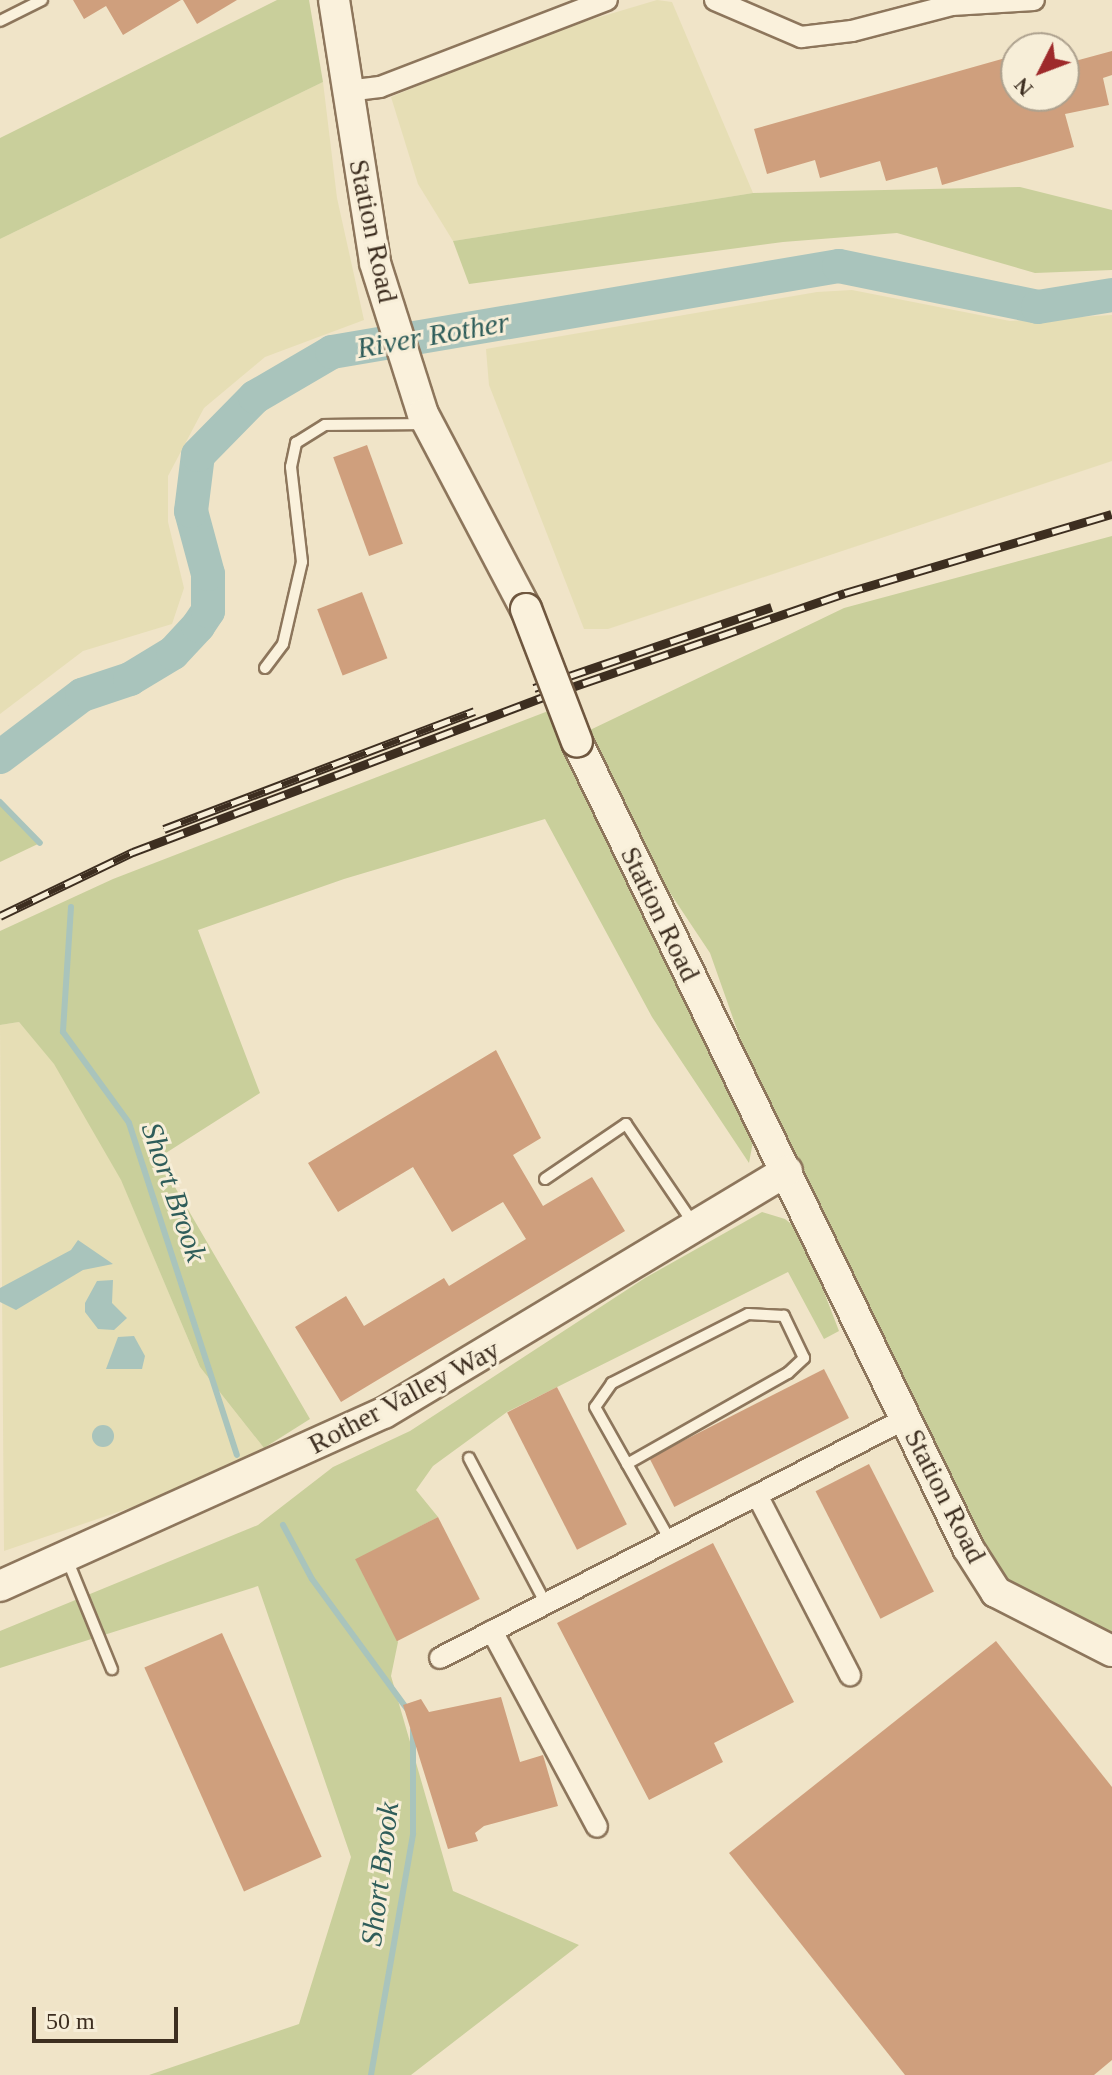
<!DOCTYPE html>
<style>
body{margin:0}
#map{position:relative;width:1112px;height:2075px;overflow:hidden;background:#f0e4c8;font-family:Georgia,serif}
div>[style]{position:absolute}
.farmland>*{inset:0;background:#e6deb5}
.green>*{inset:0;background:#c9cf9b}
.water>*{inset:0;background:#a9c4bc}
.round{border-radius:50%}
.stream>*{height:6px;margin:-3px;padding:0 3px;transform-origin:3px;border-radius:3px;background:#a9c4bc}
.river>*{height:34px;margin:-17px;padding:0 17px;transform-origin:17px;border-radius:17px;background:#a9c4bc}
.building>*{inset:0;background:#cf9f7d;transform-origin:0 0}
.roads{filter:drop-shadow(2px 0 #8d765c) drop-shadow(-2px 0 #8d765c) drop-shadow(0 2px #8d765c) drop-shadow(0 -2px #8d765c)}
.lane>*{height:10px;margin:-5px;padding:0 5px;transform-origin:5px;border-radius:5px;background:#faf1dc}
.street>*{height:20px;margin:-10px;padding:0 10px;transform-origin:10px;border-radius:10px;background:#faf1dc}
.secondary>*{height:30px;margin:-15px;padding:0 15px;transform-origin:15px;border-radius:15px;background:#faf1dc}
.rail>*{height:9px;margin-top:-4.5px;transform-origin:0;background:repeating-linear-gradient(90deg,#f7eed8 0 18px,#3d2e20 0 36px);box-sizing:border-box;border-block:2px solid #3d2e20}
.bridges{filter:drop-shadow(2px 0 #6f573f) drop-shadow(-2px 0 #6f573f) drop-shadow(0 2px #6f573f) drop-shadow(0 -2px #6f573f)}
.secondary-bridge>*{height:30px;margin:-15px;padding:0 15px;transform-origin:15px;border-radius:15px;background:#faf1dc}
span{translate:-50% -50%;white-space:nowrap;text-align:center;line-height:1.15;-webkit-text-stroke:6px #f7eed8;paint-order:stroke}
.street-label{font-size:28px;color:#3d2e20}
.water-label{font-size:30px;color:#2f5d5a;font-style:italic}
.north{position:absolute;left:1000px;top:32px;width:80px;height:80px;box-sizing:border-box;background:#f7eed8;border:2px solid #ada18e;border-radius:50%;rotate:228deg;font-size:22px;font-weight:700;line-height:32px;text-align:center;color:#3d2e20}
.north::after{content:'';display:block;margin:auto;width:28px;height:36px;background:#9e2a2b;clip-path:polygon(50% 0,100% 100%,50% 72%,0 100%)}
.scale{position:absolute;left:32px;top:2007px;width:146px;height:36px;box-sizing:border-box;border:4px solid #3d2e20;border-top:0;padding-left:10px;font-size:24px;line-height:28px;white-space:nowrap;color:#3d2e20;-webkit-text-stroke:6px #f7eed8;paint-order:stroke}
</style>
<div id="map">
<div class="farmland">
<div style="clip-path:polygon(657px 0,672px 2px,753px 193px,453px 241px,418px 184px,391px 97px,546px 33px)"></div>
<div style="clip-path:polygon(323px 82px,337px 198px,364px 320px,265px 357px,204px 408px,168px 476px,168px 522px,184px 588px,172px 624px,83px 651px,0 714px,0 239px)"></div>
<div style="clip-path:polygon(852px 290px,1010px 321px,1112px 315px,1112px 461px,608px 629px,584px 629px,489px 385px,486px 349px,817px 292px)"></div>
<div style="clip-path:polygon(19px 1022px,54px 1063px,121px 1179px,200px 1367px,264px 1448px,191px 1487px,4px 1551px,0 1025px)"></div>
</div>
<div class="green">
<div style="clip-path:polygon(277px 0,309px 0,323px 82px,0 239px,0 138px)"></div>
<div style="clip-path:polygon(1020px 187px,1112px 210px,1112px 270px,1035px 273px,897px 233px,783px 242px,469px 284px,453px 241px,753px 193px)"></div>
<div style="clip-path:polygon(1112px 536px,1112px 1651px,996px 1592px,787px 1171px,710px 953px,589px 771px,754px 1136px,749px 1163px,652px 1017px,545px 819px,344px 879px,198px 930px,260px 1093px,158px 1158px,310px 1419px,264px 1448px,200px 1367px,121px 1180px,54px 1064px,19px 1022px,0 1025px,0 931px,113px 879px,556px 708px,590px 730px,844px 608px)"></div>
<div style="clip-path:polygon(0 802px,40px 843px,0 862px)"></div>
<div style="clip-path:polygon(762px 1212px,785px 1219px,801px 1232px,839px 1331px,824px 1339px,788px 1272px,507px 1412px,433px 1466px,416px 1490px,438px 1517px,356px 1560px,398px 1642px,391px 1676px,453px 1891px,579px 1945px,411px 2075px,149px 2075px,299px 2024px,351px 1857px,258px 1586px,0 1668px,0 1631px,258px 1525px,333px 1467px,410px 1431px,645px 1278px)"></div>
</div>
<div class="water">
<div style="clip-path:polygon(78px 1240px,113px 1264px,83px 1270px,16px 1310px,0 1302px,0 1288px,71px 1250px)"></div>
<div style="clip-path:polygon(113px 1280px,112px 1303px,127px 1318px,114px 1330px,98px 1329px,85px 1312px,85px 1303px,97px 1281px)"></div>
<div style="clip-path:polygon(134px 1336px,145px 1356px,142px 1369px,106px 1369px,118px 1337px)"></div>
<div class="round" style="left:92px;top:1425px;width:22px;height:22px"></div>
</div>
<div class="stream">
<div style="left:0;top:802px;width:57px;rotate:45.7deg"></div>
<div style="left:71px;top:907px;width:125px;rotate:93.7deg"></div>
<div style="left:63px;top:1032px;width:112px;rotate:54deg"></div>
<div style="left:129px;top:1123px;width:349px;rotate:72deg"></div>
<div style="left:283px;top:1525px;width:61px;rotate:61.8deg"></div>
<div style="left:312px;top:1579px;width:161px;rotate:53.8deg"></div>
<div style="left:371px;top:2075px;width:245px;rotate:-80.1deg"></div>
<div style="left:413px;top:1834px;width:104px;rotate:-90deg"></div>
</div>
<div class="river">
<div style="left:0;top:757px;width:103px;rotate:-37.1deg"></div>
<div style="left:82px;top:695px;width:51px;rotate:-18.4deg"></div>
<div style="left:130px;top:679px;width:50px;rotate:-31.2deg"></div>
<div style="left:173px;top:653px;width:37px;rotate:-47deg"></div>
<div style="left:198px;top:626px;width:18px;rotate:-56deg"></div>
<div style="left:208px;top:611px;width:37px;rotate:-90deg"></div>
<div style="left:208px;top:574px;width:65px;rotate:-105.1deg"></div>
<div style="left:191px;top:511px;width:56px;rotate:-82.9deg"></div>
<div style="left:198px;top:455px;width:81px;rotate:-45.5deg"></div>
<div style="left:255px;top:397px;width:89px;rotate:-30.3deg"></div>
<div style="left:332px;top:352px;width:514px;rotate:-9.63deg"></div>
<div style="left:839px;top:266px;width:203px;rotate:11.6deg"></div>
<div style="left:1038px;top:307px;width:75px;rotate:-9.2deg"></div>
</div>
<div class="building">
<div style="clip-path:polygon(73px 0,181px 0,123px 35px,106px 6px,84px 19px)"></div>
<div style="clip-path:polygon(183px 0,237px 0,197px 24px)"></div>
<div style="clip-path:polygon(1112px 51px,1112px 75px,1103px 78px,1109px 105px,1065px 114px,1074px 147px,942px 185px,937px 167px,886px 181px,880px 161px,820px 178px,815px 160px,767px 174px,754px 129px,1016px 55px,1016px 96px,1070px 96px,1064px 64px)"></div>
<div style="left:367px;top:445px;width:105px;height:36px;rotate:70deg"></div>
<div style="left:362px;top:592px;width:71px;height:48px;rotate:69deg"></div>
<div style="clip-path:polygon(496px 1050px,541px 1138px,513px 1155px,543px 1206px,592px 1177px,625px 1231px,341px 1402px,295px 1327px,346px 1296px,364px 1326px,444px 1278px,449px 1286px,526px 1239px,503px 1202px,452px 1232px,413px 1167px,338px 1212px,308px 1163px)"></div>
<div style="left:824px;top:1369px;width:55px;height:196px;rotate:63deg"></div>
<div style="left:557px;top:1387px;width:154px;height:56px;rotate:63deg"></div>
<div style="left:869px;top:1464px;width:143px;height:60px;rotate:63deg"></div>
<div style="left:438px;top:1517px;width:92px;height:93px;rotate:63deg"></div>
<div style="clip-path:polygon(713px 1543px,794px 1702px,714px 1743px,723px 1762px,649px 1800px,557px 1623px)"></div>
<div style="left:222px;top:1633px;width:245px;height:85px;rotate:66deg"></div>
<div style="clip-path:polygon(996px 1641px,1112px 1787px,1112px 2060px,1094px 2075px,905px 2075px,729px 1853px)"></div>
<div style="clip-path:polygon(501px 1697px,520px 1762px,543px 1755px,558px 1806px,484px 1826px,475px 1833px,478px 1841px,448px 1849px,403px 1705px,421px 1699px,429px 1712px)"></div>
</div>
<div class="roads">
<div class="lane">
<div style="left:0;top:21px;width:47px;rotate:-26.6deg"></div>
<div style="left:265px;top:668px;width:30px;rotate:-53deg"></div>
<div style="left:283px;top:644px;width:84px;rotate:-77deg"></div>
<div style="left:302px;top:562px;width:96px;rotate:-96.6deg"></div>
<div style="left:291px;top:467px;width:25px;rotate:-78deg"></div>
<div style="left:296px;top:443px;width:34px;rotate:-32deg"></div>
<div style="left:325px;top:425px;width:101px;rotate:-0.6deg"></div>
<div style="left:545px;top:1179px;width:98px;rotate:-34.2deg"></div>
<div style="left:626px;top:1124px;width:120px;rotate:55.9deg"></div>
<div style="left:469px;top:1458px;width:165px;rotate:62.2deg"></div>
<div style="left:627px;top:1464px;width:185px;rotate:-29.5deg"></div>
<div style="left:788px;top:1373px;width:22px;rotate:-43deg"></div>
<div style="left:804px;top:1358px;width:47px;rotate:-115.5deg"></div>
<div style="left:784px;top:1316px;width:36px;rotate:-177deg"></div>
<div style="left:748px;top:1314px;width:153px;rotate:153.1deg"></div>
<div style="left:612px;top:1383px;width:29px;rotate:125deg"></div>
<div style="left:595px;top:1407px;width:153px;rotate:60.6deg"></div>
<div style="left:67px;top:1559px;width:119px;rotate:67.8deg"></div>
</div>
<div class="street">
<div style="left:715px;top:0;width:94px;rotate:23.3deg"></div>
<div style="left:801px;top:37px;width:51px;rotate:-6.7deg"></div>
<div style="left:852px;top:31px;width:103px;rotate:-14.6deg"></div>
<div style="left:952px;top:5px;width:82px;rotate:-3.5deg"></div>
<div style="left:347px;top:91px;width:33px;rotate:-7deg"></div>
<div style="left:380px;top:87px;width:243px;rotate:-21deg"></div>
<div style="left:757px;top:1495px;width:203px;rotate:62.7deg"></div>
<div style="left:492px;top:1631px;width:222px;rotate:61.8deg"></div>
<div style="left:440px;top:1658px;width:523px;rotate:-27.2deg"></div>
</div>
<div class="secondary">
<div style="left:334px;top:0;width:266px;rotate:81.1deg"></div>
<div style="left:375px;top:263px;width:158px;rotate:72.4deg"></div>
<div style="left:423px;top:414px;width:221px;rotate:62.2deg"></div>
<div style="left:577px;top:742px;width:896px;rotate:64.12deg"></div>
<div style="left:968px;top:1548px;width:52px;rotate:57.5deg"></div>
<div style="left:996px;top:1592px;width:130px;rotate:27deg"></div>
<div style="left:0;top:1586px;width:421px;rotate:-24.3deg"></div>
<div style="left:384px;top:1413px;width:470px;rotate:-31deg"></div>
</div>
</div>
<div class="rail">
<div style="left:534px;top:688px;width:251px;rotate:-18.8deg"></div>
<div style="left:164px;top:829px;width:332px;rotate:-20.8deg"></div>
<div style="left:0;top:916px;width:148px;rotate:-25.7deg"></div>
<div style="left:133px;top:852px;width:445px;rotate:-20.7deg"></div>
<div style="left:549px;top:695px;width:313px;rotate:-19deg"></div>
<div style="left:845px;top:593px;width:278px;rotate:-16.5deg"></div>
</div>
<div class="bridges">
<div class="secondary-bridge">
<div style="left:526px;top:609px;width:142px;rotate:69deg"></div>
</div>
</div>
<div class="street-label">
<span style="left:373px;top:231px;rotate:78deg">Station Road</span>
<span style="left:660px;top:914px;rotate:64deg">Station Road</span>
<span style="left:404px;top:1397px;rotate:-28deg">Rother Valley Way</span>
<span style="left:945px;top:1496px;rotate:63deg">Station Road</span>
</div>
<div class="water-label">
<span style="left:433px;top:335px;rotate:-10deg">River Rother</span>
<span style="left:174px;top:1192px;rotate:71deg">Short Brook</span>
<span style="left:380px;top:1874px;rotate:-83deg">Short Brook</span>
</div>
<div class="north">N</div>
<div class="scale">50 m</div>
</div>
